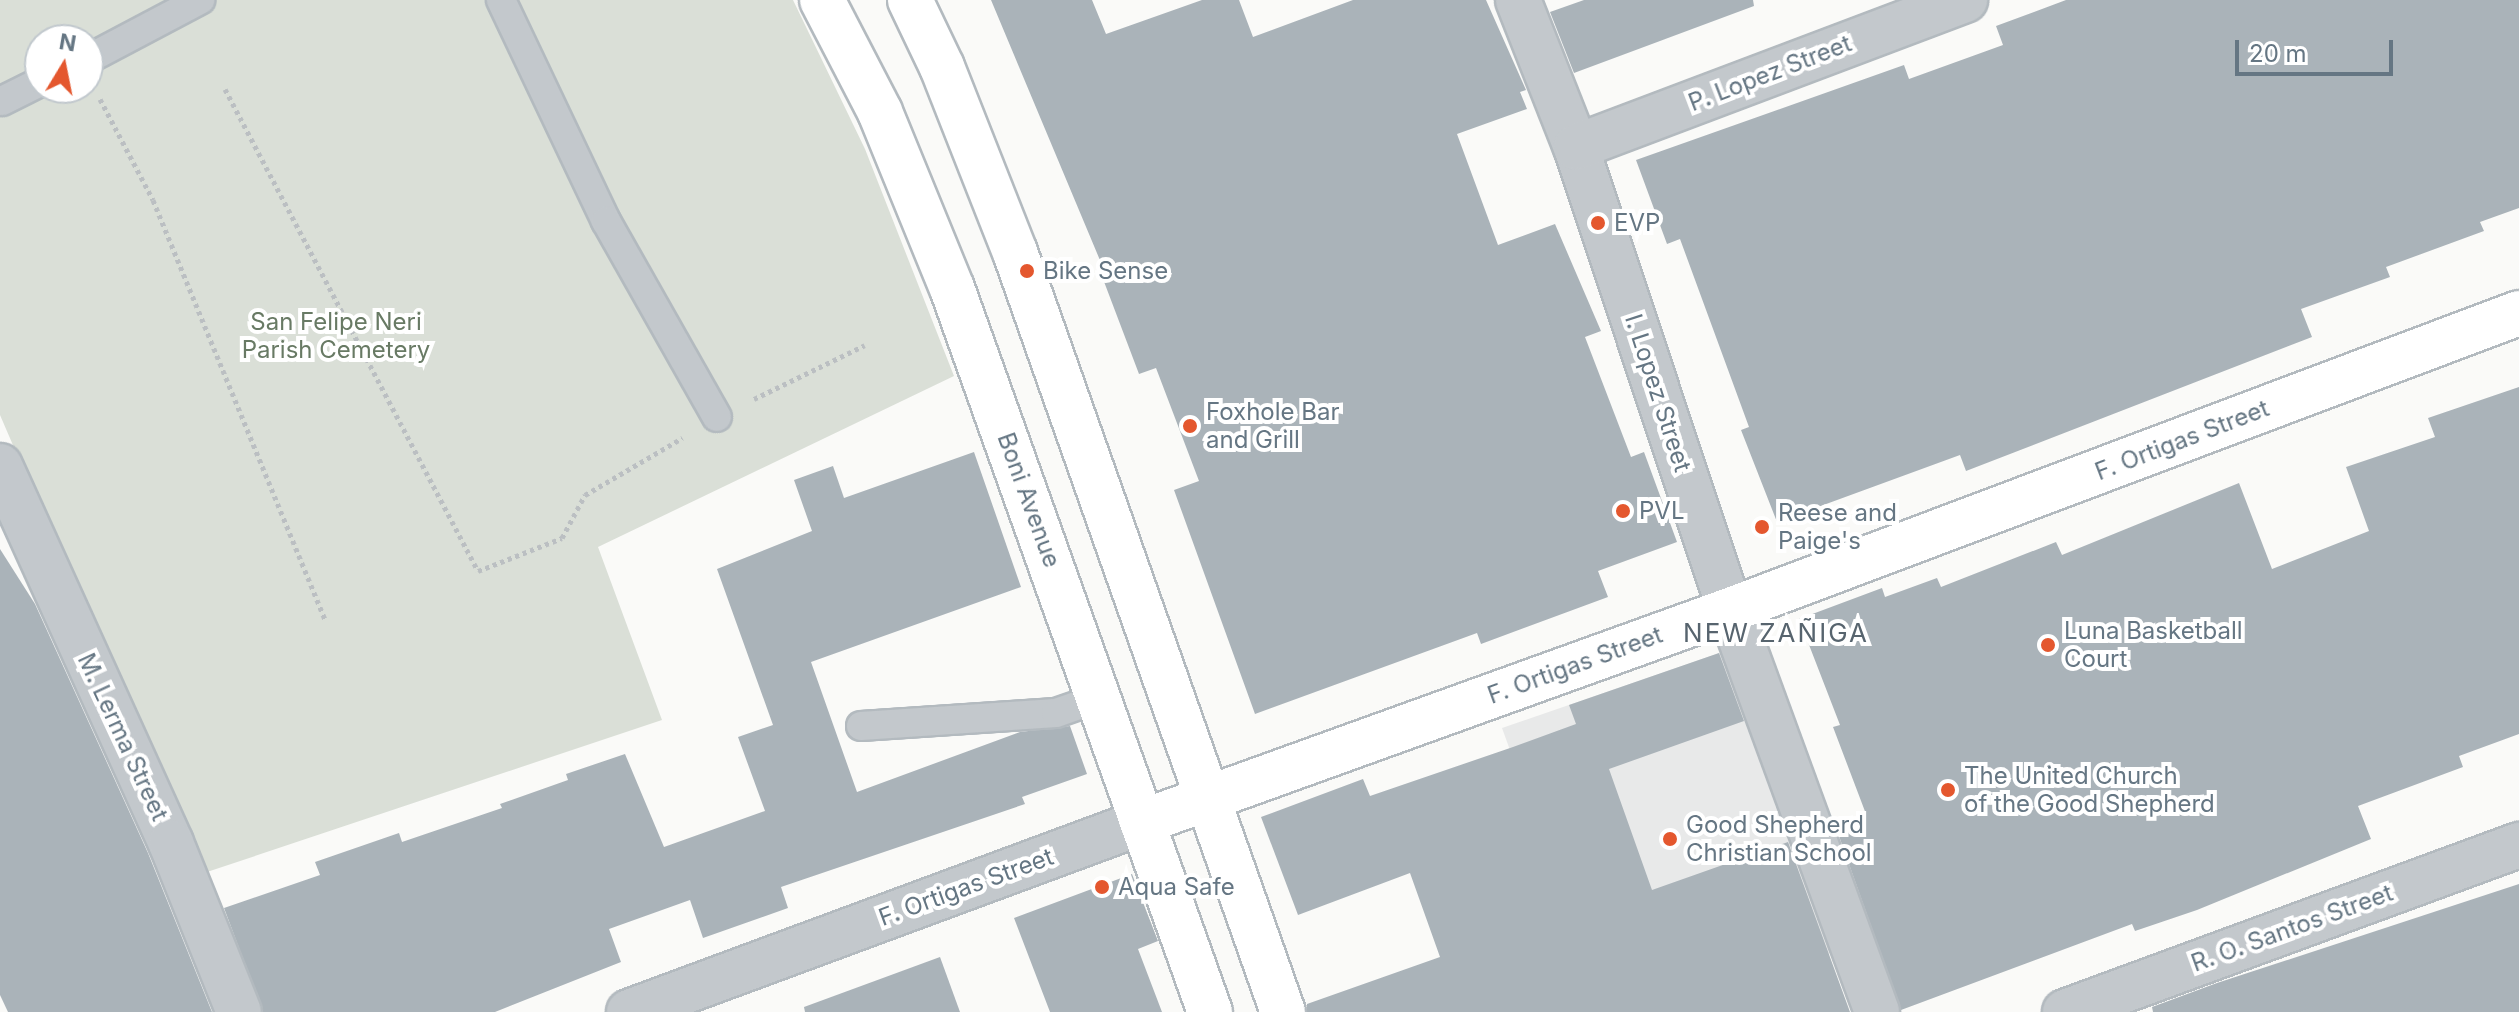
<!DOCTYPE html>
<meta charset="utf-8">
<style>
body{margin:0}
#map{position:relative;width:2519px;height:1012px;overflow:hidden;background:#fafaf8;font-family:Inter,sans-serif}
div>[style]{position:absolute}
.built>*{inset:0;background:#e8e9e9}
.green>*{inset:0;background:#dadfd7}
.building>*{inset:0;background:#aab3b9}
.path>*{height:5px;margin-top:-2.5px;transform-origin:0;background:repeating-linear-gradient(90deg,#bbbfc2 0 4px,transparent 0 8px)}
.roads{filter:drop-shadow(2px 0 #b3babf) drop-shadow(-2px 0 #b3babf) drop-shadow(0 2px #b3babf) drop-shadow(0 -2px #b3babf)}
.lane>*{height:28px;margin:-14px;padding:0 14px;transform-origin:14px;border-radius:14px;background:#c3c8cc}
.street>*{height:44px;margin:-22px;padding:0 22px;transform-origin:22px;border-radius:22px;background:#c3c8cc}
.secondary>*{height:44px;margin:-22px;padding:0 22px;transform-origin:22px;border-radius:22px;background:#fff}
.dots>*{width:22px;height:22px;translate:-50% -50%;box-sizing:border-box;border:4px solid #fff;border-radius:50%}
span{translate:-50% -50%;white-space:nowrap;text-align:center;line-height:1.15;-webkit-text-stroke:8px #fff;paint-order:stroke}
.street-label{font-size:24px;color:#657683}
.poi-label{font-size:24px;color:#657683}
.left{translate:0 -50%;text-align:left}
.park-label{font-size:24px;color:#687a64}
.neighbourhood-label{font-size:26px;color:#57646e;letter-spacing:2px}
.north{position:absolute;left:24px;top:24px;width:80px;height:80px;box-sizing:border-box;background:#fff;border:2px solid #c1c8cd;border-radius:50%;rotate:10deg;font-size:22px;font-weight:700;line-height:32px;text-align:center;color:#657683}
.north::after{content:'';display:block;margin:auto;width:28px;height:36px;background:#e4572e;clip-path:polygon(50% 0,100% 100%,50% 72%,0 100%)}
.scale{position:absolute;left:2235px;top:40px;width:158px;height:36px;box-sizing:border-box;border:4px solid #657683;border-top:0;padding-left:10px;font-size:24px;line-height:28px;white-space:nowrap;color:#657683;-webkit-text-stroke:6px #fff;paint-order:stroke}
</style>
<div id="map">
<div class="built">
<div style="clip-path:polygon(1728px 650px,1839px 950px,1655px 1012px,1605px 1012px,1502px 728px)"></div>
</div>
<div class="green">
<div style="clip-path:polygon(evenodd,0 0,793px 0,865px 149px,954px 376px,598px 547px,662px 720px,198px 875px,0 415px,0 0,40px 40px,88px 40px,88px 88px,40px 88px,40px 40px)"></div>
</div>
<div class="building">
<div style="clip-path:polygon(991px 0,1092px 0,1106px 34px,1202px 0,1239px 0,1253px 37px,1353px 0,1486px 0,1526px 90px,1520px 92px,1527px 109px,1457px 134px,1498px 245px,1555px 224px,1601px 331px,1585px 337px,1631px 457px,1644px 452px,1677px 542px,1598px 571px,1608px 597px,1481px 644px,1477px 633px,1255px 714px,1174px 490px,1199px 481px,1156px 368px,1139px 374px,1103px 279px,1107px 277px)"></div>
<div style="clip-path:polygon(1584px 0,1753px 0,1754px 6px,1574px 73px,1550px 12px)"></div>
<div style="clip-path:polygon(2066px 0,2519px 0,2519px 208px,2480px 222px,2484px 231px,2386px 267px,2390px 277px,2301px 309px,2312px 337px,1966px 471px,1960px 455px,1777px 522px,1741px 430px,1749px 427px,1680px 239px,1667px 244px,1636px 160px,1904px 65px,1909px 79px,2003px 45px,1996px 26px)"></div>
<div style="clip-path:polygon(2519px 387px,2519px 734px,2459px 756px,2463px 767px,2358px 806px,2371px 839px,2197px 910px,2135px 931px,2132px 924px,1901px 1010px,1835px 825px,1866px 814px,1833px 727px,1840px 725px,1799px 619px,1882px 588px,1885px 597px,1937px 578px,1941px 587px,2056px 542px,2062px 555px,2239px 483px,2272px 569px,2369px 531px,2346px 467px,2435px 437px,2428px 418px)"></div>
<div style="clip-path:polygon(974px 452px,1021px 587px,811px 662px,857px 792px,1020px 732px,1070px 726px,1087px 774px,1022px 797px,1025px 804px,781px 887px,788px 908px,703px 938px,690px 900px,609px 929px,621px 962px,495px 1012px,263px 1012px,224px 908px,320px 875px,315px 862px,399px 833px,402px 842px,502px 808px,500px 804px,568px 780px,566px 774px,625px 754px,664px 847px,765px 811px,738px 737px,773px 725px,717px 569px,812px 531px,794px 480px,833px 466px,844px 498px)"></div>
<div style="clip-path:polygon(0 549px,35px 604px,148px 853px,212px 1012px,8px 1012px,0 995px)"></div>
<div style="clip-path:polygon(1719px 653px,1744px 721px,1609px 769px,1652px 890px,1788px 842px,1850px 1012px,1307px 1012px,1307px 1004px,1440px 957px,1410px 873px,1298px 915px,1261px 817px,1363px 779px,1370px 796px,1513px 747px,1576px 724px,1569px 705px)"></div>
<div style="clip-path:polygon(1132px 874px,1158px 941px,1138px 949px,1162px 1012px,1050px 1012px,1014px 918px)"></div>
<div style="clip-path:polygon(2519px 884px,2519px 1012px,2153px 1012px,2152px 1007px,2217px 983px)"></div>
<div style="clip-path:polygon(940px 957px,960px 1012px,805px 1012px,804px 1007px)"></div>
</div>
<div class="path">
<div style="left:225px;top:89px;width:544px;rotate:62.31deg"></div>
<div style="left:478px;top:571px;width:90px;rotate:-21.4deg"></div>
<div style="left:562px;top:538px;width:49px;rotate:-61.9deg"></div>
<div style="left:585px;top:495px;width:113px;rotate:-30.4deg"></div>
<div style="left:100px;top:99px;width:114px;rotate:62.3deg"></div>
<div style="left:153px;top:200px;width:455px;rotate:67.7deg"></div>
<div style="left:754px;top:399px;width:123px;rotate:-25.9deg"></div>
</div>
<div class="roads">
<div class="lane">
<div style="left:501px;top:0;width:245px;rotate:64.6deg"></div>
<div style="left:606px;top:221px;width:225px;rotate:60.5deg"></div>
<div style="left:88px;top:59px;width:127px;rotate:-27.8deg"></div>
<div style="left:2px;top:101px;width:42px;rotate:-26.6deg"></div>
<div style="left:861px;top:726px;width:195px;rotate:-3.8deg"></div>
<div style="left:1056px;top:713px;width:46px;rotate:-19.2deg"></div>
</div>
<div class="street">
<div style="left:1518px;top:0;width:158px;rotate:68.5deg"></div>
<div style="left:1576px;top:147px;width:488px;rotate:71.6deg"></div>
<div style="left:1730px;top:610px;width:428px;rotate:69.9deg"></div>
<div style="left:1576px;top:147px;width:416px;rotate:-20.7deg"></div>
<div style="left:0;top:466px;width:414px;rotate:65.6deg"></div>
<div style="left:171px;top:843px;width:182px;rotate:68.1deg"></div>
<div style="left:629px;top:1012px;width:547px;rotate:-20.32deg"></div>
<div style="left:2065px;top:1012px;width:484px;rotate:-20.2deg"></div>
</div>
<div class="secondary">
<div style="left:822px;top:0;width:126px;rotate:62.6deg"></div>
<div style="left:880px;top:112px;width:190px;rotate:67.8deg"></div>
<div style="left:952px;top:288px;width:769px;rotate:70.39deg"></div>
<div style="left:910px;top:0;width:74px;rotate:64.5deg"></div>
<div style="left:942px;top:67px;width:199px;rotate:68.5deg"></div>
<div style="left:1015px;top:252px;width:806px;rotate:70.58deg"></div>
<div style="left:1142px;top:822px;width:625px;rotate:-19.83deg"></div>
<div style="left:1730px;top:610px;width:843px;rotate:-20.63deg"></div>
</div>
</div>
<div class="dots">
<div style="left:1598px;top:223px;background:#e4572e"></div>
<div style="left:1027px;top:271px;background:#e4572e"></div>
<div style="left:1190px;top:426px;background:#e4572e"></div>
<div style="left:1623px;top:511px;background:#e4572e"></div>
<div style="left:1762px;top:527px;background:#e4572e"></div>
<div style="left:2048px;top:645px;background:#e4572e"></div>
<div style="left:1948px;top:790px;background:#e4572e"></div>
<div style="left:1670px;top:839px;background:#e4572e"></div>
<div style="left:1102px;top:887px;background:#e4572e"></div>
</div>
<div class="street-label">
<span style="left:1770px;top:73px;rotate:-21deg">P. Lopez Street</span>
<span style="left:1658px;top:393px;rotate:72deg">I. Lopez Street</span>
<span style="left:2182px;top:440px;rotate:-21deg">F. Ortigas Street</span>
<span style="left:1029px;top:500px;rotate:70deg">Boni Avenue</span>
<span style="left:1575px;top:665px;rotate:-20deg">F. Ortigas Street</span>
<span style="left:123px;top:737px;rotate:65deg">M. Lerma Street</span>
<span style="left:966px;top:887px;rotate:-20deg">F. Ortigas Street</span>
<span style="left:2292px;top:928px;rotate:-20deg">R. O. Santos Street</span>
</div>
<div class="poi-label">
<span class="left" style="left:1614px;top:223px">EVP</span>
<span class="left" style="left:1043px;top:271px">Bike Sense</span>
<span class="left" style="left:1206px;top:426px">Foxhole Bar<br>and Grill</span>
<span class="left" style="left:1639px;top:511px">PVL</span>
<span class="left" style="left:1778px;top:527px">Reese and<br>Paige's</span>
<span class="left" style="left:2064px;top:645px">Luna Basketball<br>Court</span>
<span class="left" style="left:1964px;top:790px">The United Church<br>of the Good Shepherd</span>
<span class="left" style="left:1686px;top:839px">Good Shepherd<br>Christian School</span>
<span class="left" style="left:1118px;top:887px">Aqua Safe</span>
</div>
<div class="park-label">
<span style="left:336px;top:336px">San Felipe Neri<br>Parish Cemetery</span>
</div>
<div class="neighbourhood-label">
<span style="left:1776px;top:633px">NEW ZAÑIGA</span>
</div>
<div class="north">N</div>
<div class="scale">20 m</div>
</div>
